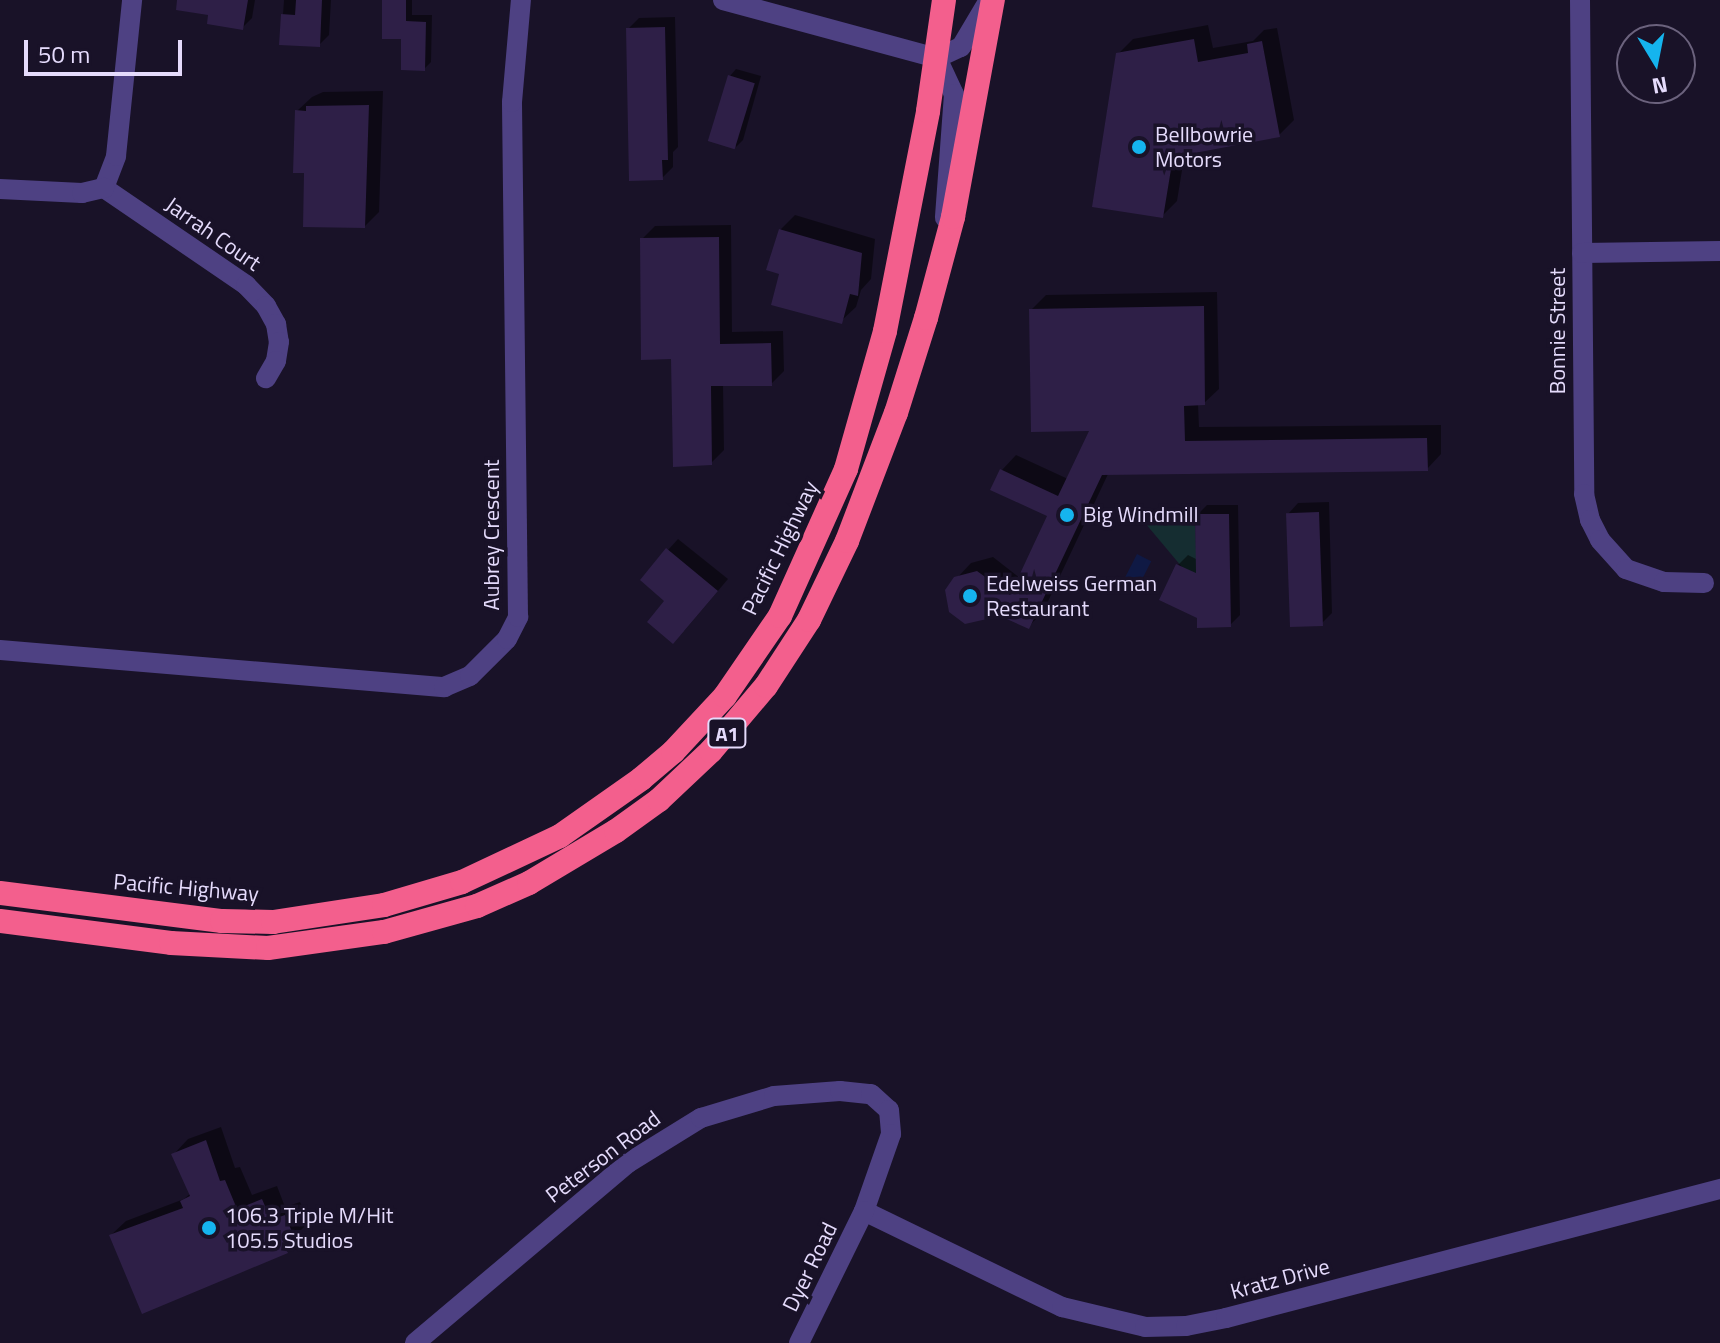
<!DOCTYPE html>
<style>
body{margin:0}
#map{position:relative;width:1720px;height:1343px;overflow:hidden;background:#191228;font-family:"Titillium Web",sans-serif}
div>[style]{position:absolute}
.green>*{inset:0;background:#152d31}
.water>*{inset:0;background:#0f1944;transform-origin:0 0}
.shadow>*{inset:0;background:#0007}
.building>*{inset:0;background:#2e1f47;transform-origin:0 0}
.minor>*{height:20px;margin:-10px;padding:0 10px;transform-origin:10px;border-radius:10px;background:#4e4183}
.highway>*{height:24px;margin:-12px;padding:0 12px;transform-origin:12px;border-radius:12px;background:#f35f8d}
.dots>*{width:22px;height:22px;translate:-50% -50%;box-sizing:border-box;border:4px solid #191228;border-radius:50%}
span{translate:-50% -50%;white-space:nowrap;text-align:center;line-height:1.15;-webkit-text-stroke:7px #191228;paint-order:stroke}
.shield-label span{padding:2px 6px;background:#191228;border:2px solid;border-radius:6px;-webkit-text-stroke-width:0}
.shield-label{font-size:20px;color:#e5dbfc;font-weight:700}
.poi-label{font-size:22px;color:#e5dbfc}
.left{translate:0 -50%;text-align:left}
.street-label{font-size:22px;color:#e5dbfc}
.north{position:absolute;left:1616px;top:24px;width:80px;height:80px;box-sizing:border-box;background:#191228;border:2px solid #6b627d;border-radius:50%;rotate:170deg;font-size:22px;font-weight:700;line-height:32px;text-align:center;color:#e5dbfc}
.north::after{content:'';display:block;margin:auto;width:28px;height:36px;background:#15b4ee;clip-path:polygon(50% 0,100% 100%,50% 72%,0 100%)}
.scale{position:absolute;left:24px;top:40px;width:158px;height:36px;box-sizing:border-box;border:4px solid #e5dbfc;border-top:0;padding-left:10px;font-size:24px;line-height:28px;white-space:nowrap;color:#e5dbfc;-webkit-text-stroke:6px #191228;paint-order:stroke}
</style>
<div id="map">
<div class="green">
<div style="clip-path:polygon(1195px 514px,1197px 585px,1140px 517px)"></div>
</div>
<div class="water">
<div style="left:1137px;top:554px;width:16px;height:35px;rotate:27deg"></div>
</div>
<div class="shadow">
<div style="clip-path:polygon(196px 0,255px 0,252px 18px,243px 27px,211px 13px)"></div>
<div style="clip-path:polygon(284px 0,331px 0,329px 35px,319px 45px,281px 43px)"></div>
<div style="clip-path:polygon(384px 0,412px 0,412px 15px,432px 15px,431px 62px,424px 69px)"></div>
<div style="clip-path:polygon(675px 17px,678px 147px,673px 152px,673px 167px,662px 178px,628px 29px,639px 18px)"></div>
<div style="clip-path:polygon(1208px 25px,1213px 48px,1253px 41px,1264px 30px,1277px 28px,1294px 120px,1279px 135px,1185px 152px,1177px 201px,1162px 216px,1118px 54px,1133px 39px)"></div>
<div style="clip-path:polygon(736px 69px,761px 76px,743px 140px,736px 147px,730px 76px)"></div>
<div style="clip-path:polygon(383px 91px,379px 212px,365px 226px,307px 171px,297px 111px,312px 97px,323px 92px)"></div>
<div style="clip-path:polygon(795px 215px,875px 239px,871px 279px,861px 290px,856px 307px,841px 321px,780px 230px)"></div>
<div style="clip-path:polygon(731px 225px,732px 332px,783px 331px,784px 371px,771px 384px,723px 384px,724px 450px,711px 463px,673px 357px,642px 239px,655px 226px)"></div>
<div style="clip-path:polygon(1217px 292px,1219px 389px,1204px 403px,1198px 404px,1199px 427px,1441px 425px,1441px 454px,1427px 469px,1109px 472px,1043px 612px,1028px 627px,993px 610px,956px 579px,971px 563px,993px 557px,1020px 578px,1050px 515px,993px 489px,1002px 470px,1016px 455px,1068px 479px,1092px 429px,1031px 310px,1046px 295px)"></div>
<div style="clip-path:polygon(1329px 502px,1332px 613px,1321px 624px,1288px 514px,1298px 503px)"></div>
<div style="clip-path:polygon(1207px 505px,1238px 505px,1240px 615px,1230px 625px,1199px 617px,1178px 565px,1188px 555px,1198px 560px,1197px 515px)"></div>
<div style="clip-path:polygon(678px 539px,728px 579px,684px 631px,667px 601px,668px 550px)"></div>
<div style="clip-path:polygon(221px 1127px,235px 1168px,240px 1167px,252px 1195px,277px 1186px,285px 1207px,300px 1202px,309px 1222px,299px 1232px,301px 1237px,287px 1252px,111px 1235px,126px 1221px,184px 1199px,191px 1193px,174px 1154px,188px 1139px)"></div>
</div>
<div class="building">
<div style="clip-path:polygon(177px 0,248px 0,243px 30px,207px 24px,208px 15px,176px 10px)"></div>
<div style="clip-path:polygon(296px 0,322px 0,320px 47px,279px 45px,281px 14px,295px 15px)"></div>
<div style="clip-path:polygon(382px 0,406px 0,406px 21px,426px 22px,425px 71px,401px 70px,401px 39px,382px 39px)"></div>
<div style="clip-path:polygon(665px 27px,668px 160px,662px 160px,663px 180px,629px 181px,626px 28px)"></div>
<div style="clip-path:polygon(1194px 39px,1198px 62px,1248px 53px,1247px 44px,1262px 41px,1280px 137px,1173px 157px,1163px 218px,1092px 207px,1116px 53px)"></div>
<div style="left:728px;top:75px;width:28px;height:69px;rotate:17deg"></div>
<div style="clip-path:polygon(369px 105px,365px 228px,303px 227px,304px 173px,293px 173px,295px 110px,306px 111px,306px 106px)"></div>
<div style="clip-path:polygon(779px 229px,862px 253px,858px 296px,850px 294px,842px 324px,771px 305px,779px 274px,766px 270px)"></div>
<div style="clip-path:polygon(719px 237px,720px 344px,771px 343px,772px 386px,711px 386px,712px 465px,673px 467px,671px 359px,641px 360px,640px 238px)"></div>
<div style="clip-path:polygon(1204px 306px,1205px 405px,1184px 406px,1185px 441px,1427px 438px,1428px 471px,1102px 475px,1029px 629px,991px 612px,987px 619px,965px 624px,949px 612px,945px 590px,954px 577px,977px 571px,1010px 595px,1047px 516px,990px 490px,1000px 469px,1058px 496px,1089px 431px,1031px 432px,1029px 309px)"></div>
<div style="left:1319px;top:512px;width:114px;height:33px;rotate:88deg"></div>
<div style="clip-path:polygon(1195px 514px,1229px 514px,1231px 627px,1197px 628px,1197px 618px,1159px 600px,1176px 564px,1196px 573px)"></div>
<div style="clip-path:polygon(666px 548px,718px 591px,673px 644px,647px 622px,664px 601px,640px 580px)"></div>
<div style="clip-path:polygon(206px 1140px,220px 1181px,225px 1180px,237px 1209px,262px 1199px,271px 1220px,285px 1215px,295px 1239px,284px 1244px,288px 1253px,142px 1314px,109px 1235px,183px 1208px,180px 1201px,190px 1196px,171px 1154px)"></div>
</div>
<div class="minor">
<div style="left:723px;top:0;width:222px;rotate:15.2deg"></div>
<div style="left:937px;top:58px;width:26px;rotate:-25deg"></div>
<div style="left:961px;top:47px;width:55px;rotate:-59.2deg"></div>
<div style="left:1580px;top:0;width:494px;rotate:89.5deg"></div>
<div style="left:1584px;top:494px;width:27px;rotate:77deg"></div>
<div style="left:1590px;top:520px;width:22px;rotate:63deg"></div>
<div style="left:1600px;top:540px;width:39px;rotate:48deg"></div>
<div style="left:1626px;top:569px;width:40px;rotate:18.9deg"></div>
<div style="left:1664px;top:582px;width:40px;rotate:1.4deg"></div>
<div style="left:937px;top:58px;width:40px;rotate:65deg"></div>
<div style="left:954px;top:94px;width:124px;rotate:94.2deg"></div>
<div style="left:104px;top:188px;width:172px;rotate:34.3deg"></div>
<div style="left:246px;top:285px;width:29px;rotate:46deg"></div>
<div style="left:266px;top:306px;width:21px;rotate:61deg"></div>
<div style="left:276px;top:324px;width:18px;rotate:81deg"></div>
<div style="left:279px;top:342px;width:19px;rotate:99deg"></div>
<div style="left:276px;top:361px;width:20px;rotate:120deg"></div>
<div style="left:104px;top:188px;width:34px;rotate:-69deg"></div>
<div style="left:116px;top:156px;width:157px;rotate:-84.1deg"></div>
<div style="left:0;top:189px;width:82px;rotate:2.8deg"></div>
<div style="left:82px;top:193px;width:23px;rotate:-13deg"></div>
<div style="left:1582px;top:253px;width:138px;rotate:-0.8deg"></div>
<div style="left:0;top:650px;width:446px;rotate:4.8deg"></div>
<div style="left:444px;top:687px;width:28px;rotate:-23deg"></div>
<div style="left:470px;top:676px;width:52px;rotate:-45deg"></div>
<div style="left:507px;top:639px;width:25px;rotate:-63deg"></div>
<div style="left:518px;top:617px;width:515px;rotate:-90.67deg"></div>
<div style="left:512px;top:102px;width:102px;rotate:-85deg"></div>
<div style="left:864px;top:1211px;width:220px;rotate:25.9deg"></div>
<div style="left:1062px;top:1307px;width:85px;rotate:13.5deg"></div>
<div style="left:1145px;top:1327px;width:41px;rotate:-1.4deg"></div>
<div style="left:1186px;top:1326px;width:41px;rotate:-11.3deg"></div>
<div style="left:1226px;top:1318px;width:511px;rotate:-14.64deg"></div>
<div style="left:415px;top:1343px;width:279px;rotate:-40.2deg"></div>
<div style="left:628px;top:1163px;width:86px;rotate:-31.7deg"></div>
<div style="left:701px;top:1118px;width:76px;rotate:-16.8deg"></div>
<div style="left:774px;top:1096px;width:66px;rotate:-4.3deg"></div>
<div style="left:840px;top:1091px;width:31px;rotate:6deg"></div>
<div style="left:871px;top:1094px;width:24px;rotate:42deg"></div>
<div style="left:889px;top:1110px;width:24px;rotate:85deg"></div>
<div style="left:891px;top:1134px;width:82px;rotate:109.3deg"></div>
<div style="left:864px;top:1211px;width:147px;rotate:116.2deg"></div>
</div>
<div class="highway">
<div style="left:0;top:893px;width:224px;rotate:7.2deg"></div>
<div style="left:222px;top:921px;width:51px;rotate:1.1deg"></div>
<div style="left:273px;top:922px;width:112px;rotate:-8.7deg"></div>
<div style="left:384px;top:905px;width:81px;rotate:-16.4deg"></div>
<div style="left:462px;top:882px;width:108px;rotate:-25.1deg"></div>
<div style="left:560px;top:836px;width:99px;rotate:-35.1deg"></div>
<div style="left:641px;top:779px;width:42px;rotate:-40.2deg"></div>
<div style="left:673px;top:752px;width:76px;rotate:-47.1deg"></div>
<div style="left:725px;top:696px;width:97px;rotate:-55.5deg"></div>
<div style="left:780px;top:616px;width:161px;rotate:-65.8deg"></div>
<div style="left:846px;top:469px;width:143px;rotate:-74.2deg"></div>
<div style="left:885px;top:331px;width:224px;rotate:-78.9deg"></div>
<div style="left:928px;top:111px;width:112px;rotate:-81.8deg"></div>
<div style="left:0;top:921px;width:172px;rotate:7.3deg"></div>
<div style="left:171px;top:943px;width:97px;rotate:3deg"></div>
<div style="left:268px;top:948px;width:117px;rotate:-7.9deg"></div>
<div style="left:384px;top:932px;width:97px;rotate:-15.6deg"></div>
<div style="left:477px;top:906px;width:57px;rotate:-23.9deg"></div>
<div style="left:529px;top:883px;width:101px;rotate:-30.9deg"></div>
<div style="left:616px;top:831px;width:53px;rotate:-35.8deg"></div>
<div style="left:659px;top:800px;width:71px;rotate:-43.3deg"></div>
<div style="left:711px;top:751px;width:85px;rotate:-49.8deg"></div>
<div style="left:766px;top:686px;width:79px;rotate:-56.9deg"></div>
<div style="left:809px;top:620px;width:88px;rotate:-64.3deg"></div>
<div style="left:847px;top:541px;width:137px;rotate:-69.1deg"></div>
<div style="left:896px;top:413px;width:100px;rotate:-72.5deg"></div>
<div style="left:926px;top:318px;width:105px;rotate:-75deg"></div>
<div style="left:953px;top:217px;width:221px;rotate:-79.6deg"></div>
</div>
<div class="dots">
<div style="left:1139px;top:147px;background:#15b4ee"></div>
<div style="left:1067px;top:515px;background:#15b4ee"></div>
<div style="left:970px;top:596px;background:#15b4ee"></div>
<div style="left:209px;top:1228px;background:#15b4ee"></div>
</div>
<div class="shield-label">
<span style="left:727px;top:733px">A1</span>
</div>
<div class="poi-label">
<span class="left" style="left:1155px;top:147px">Bellbowrie<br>Motors</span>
<span class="left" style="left:1083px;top:515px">Big Windmill</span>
<span class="left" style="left:986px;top:596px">Edelweiss German<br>Restaurant</span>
<span class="left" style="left:225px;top:1228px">106.3 Triple M/Hit<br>105.5 Studios</span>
</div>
<div class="street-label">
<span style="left:213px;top:234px;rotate:35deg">Jarrah Court</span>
<span style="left:1558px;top:331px;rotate:-90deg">Bonnie Street</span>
<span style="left:492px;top:535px;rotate:-90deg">Aubrey Crescent</span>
<span style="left:780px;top:548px;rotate:-64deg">Pacific Highway</span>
<span style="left:186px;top:888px;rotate:5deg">Pacific Highway</span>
<span style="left:603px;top:1157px;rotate:-37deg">Peterson Road</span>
<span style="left:810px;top:1267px;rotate:-64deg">Dyer Road</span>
<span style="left:1280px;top:1279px;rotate:-15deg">Kratz Drive</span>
</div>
<div class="north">N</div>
<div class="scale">50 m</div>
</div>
